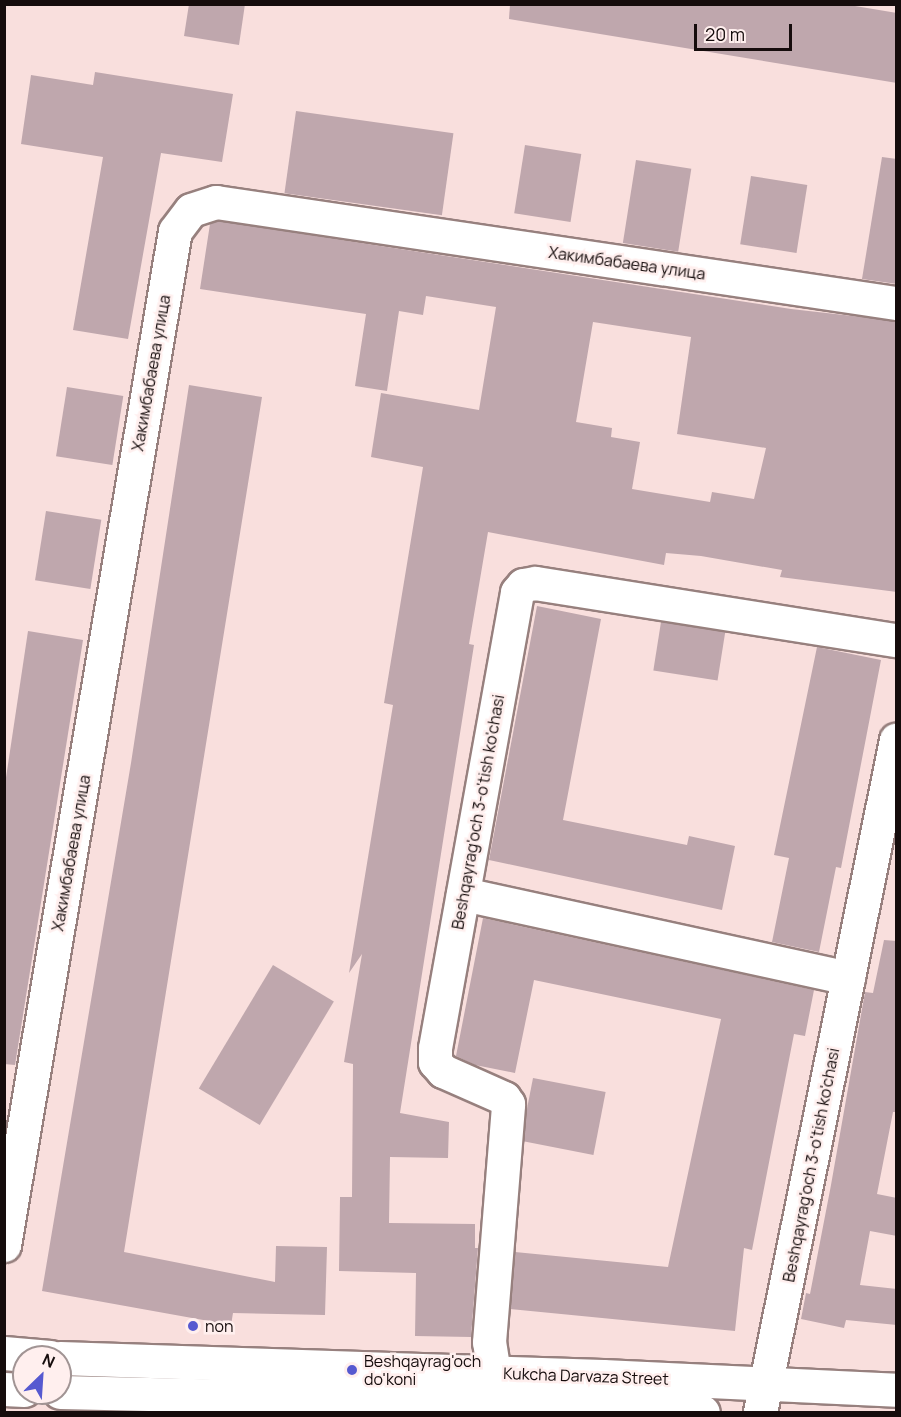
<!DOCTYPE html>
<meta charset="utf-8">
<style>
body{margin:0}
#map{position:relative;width:901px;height:1417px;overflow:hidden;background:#f9dfdd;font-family:Manrope,sans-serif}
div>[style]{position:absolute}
.building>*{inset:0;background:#bfa7ad;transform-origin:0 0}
.roads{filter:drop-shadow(2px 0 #97807e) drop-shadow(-2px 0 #97807e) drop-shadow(0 2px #97807e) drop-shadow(0 -2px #97807e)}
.minor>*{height:33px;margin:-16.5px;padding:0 16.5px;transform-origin:16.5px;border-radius:16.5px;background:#fff}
.major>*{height:33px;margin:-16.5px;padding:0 16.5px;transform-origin:16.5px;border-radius:16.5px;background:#fff}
.dots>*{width:16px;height:16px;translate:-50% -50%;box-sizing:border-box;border:3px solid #ffefee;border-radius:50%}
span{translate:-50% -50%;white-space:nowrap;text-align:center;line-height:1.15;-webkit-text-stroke:5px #ffefee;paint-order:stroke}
.street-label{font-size:16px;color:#150c0c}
.poi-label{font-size:16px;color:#150c0c}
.left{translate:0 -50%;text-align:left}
.frame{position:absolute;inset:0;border:6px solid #150c0c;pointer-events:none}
.north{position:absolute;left:12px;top:1345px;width:60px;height:60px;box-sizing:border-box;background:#ffefee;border:2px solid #a19494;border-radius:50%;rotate:25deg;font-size:16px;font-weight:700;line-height:24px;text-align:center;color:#150c0c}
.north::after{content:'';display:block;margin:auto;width:21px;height:27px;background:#5659d0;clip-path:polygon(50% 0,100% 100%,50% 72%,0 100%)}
.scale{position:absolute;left:694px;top:24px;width:98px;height:27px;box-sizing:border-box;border:3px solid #150c0c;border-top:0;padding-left:8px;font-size:18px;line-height:21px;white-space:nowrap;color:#150c0c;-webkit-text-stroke:4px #ffefee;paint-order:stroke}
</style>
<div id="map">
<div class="building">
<div style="clip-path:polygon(189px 4px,245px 4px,239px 45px,184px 36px)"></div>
<div style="clip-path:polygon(510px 4px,843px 4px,897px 13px,897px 83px,509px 19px)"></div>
<div style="clip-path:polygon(95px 72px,233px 94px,222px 162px,161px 153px,128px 339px,73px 330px,103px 157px,21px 144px,31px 75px,93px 85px)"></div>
<div style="left:296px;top:111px;width:159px;height:83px;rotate:8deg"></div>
<div style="left:525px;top:145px;width:57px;height:69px;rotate:9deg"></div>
<div style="clip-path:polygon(882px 157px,897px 159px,897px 284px,862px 279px)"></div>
<div style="left:636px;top:160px;width:56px;height:84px;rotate:9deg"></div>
<div style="left:751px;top:176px;width:57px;height:69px;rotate:9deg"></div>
<div style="clip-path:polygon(evenodd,218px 221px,791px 309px,897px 321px,897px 592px,780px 577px,782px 570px,701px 556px,666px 553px,664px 565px,488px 532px,469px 644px,474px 645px,400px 1113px,449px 1122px,448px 1158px,390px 1157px,389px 1223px,475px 1224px,475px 1248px,478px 1248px,471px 1337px,415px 1336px,416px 1273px,339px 1271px,340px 1197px,352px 1197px,353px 1064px,344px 1062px,362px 954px,349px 973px,393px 705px,384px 703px,423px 467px,371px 457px,381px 393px,479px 410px,496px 307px,426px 296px,423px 315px,399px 311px,387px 391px,355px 386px,366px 314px,200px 289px,210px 224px,218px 221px,593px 322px,691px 337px,677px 434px,766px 448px,754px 499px,712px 492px,710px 502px,632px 489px,640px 442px,611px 437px,612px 428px,576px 422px,593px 322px)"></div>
<div style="clip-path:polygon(189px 385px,262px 397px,124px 1252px,275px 1282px,276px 1246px,327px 1247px,325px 1315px,233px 1313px,231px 1325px,42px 1291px,131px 763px)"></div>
<div style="left:67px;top:387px;width:57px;height:70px;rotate:9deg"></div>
<div style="left:46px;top:511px;width:56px;height:70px;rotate:9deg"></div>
<div style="clip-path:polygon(537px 606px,601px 619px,563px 820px,687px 845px,689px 836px,735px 846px,722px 910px,489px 860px)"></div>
<div style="left:661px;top:622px;width:65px;height:49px;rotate:9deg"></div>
<div style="clip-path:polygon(28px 631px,83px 640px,15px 1065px,4px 1064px,4px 791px)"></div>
<div style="clip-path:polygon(817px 647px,881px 660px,841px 868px,836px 867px,819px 952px,772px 942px,789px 858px,774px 855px)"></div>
<div style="clip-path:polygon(483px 918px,814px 990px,805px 1036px,794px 1034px,752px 1250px,744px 1248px,735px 1331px,510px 1309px,515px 1252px,668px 1267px,721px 1019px,534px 980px,515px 1073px,475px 1065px,456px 1056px)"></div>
<div style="clip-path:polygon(884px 940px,897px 941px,897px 1112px,893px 1112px,877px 1194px,897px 1198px,897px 1236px,870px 1231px,860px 1285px,897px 1289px,897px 1325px,846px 1320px,844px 1328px,801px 1319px,806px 1293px,810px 1294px,831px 1185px,865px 992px,873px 993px)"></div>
<div style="left:273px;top:965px;width:71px;height:144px;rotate:31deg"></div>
<div style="left:533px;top:1078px;width:74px;height:64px;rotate:11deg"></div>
</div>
<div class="roads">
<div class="minor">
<div style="left:463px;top:894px;width:394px;rotate:12.3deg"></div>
<div style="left:4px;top:1245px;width:1028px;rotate:-80.43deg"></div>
<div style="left:175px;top:231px;width:26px;rotate:-53deg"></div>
<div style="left:191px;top:210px;width:26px;rotate:-18deg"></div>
<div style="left:216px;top:202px;width:687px;rotate:8.45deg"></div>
<div style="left:494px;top:1373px;width:31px;rotate:-99deg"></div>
<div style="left:489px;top:1342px;width:239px;rotate:-85.4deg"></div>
<div style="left:508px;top:1104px;width:7px;rotate:-124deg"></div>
<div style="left:504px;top:1098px;width:67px;rotate:-156.1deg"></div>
<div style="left:443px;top:1071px;width:12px;rotate:-132deg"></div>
<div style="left:435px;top:1062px;width:14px;rotate:-90deg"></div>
<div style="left:435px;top:1048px;width:463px;rotate:-79.8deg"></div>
<div style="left:517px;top:592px;width:9px;rotate:-49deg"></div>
<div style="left:523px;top:585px;width:12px;rotate:-9deg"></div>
<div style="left:535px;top:583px;width:365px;rotate:9deg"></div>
<div style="left:760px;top:1412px;width:686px;rotate:-78.56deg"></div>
</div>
<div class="major">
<div style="left:4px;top:1353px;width:46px;rotate:5deg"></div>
<div style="left:60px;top:1358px;width:543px;rotate:1.9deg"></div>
<div style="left:603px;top:1376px;width:293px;rotate:2.7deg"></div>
<div style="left:4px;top:1389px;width:20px;rotate:3deg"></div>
<div style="left:60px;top:1392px;width:431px;rotate:1.3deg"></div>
<div style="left:491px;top:1402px;width:212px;rotate:2.7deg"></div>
</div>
</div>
<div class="dots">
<div style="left:193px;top:1326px;background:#5659d0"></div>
<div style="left:352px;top:1370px;background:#5659d0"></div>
</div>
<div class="street-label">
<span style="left:627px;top:263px;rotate:8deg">Хакимбабаева улица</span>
<span style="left:151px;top:373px;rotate:-80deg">Хакимбабаева улица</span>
<span style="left:478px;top:812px;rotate:-80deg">Beshqayrag'och 3-o'tish ko'chasi</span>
<span style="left:71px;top:853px;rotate:-80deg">Хакимбабаева улица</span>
<span style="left:811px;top:1165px;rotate:-79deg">Beshqayrag'och 3-o'tish ko'chasi</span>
<span style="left:586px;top:1376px;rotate:2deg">Kukcha Darvaza Street</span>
</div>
<div class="poi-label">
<span class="left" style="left:205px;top:1326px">non</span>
<span class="left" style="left:364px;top:1370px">Beshqayrag'och<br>do'koni</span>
</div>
<div class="frame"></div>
<div class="north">N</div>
<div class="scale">20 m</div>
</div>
